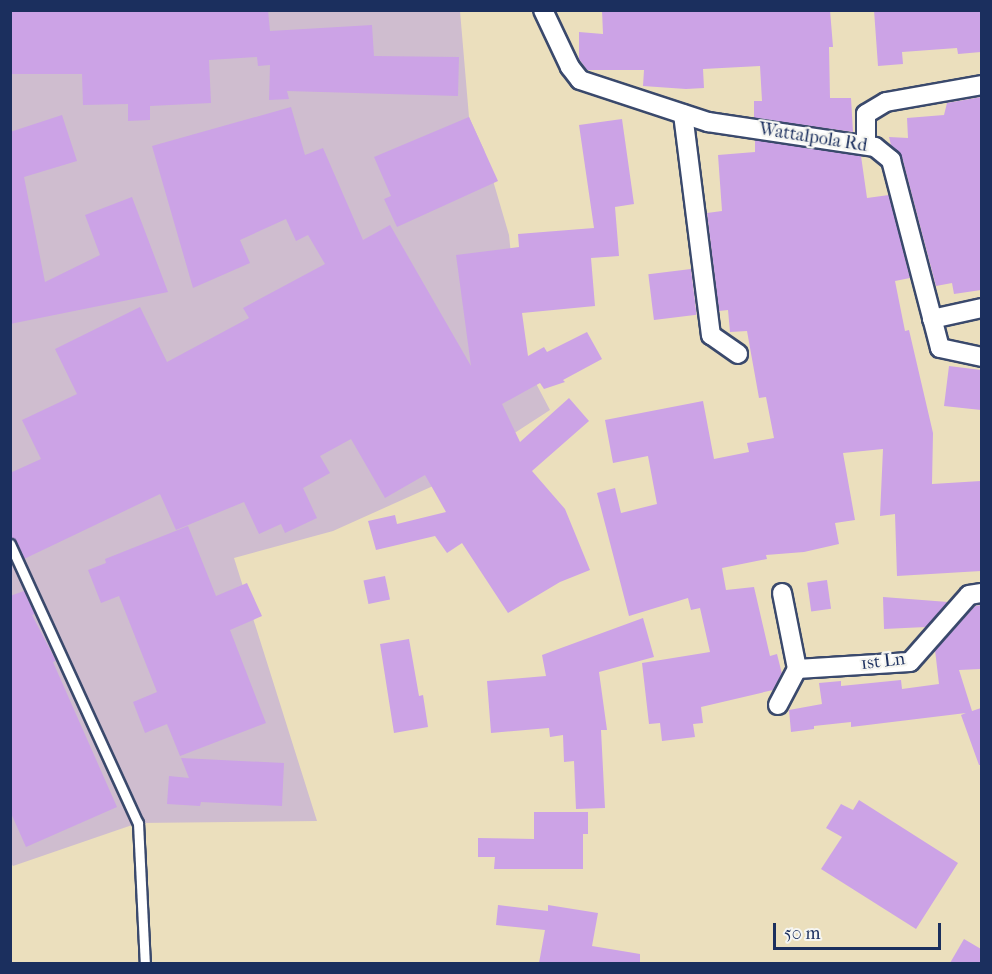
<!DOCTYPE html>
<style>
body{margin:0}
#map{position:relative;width:992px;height:974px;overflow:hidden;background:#ebdfbd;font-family:"IM FELL French Canon",serif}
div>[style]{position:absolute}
.industrial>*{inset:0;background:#cfbdcf}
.building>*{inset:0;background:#cca3e6;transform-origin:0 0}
.roads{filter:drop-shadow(2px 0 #3a496c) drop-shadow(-2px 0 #3a496c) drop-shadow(0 2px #3a496c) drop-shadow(0 -2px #3a496c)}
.service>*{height:9px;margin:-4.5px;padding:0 4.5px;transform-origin:4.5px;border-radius:4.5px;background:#fff}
.minor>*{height:18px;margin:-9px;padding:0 9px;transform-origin:9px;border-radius:9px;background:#fff}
span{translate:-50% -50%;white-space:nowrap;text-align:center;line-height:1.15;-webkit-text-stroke:4.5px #f6f6f2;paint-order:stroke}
.street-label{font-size:18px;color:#1b2f5e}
.frame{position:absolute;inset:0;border:12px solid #1b2f5e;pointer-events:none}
.scale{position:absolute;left:773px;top:923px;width:168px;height:27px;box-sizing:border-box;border:3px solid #1b2f5e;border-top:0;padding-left:8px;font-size:18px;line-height:21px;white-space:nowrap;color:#1b2f5e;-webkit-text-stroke:4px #f6f6f2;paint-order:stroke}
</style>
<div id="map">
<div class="industrial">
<div style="clip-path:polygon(10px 11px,460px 11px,469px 117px,484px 150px,509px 235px,521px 355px,550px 410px,433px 486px,333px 531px,234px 558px,317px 821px,138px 823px,13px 866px,11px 863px)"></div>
</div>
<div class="building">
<div style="clip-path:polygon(10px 10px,268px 10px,270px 31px,372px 25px,374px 56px,459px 57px,458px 96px,287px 91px,289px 99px,269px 100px,270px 65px,258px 66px,257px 57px,209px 60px,211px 103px,150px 106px,150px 120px,128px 121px,128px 104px,83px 105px,82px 74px,10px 74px)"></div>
<div style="clip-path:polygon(602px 10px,830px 10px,833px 47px,829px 47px,830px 98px,851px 98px,853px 132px,754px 118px,754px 101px,762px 101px,760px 66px,703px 69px,704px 88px,686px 89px,643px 86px,644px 70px,587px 70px,579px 59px,579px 32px,603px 34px)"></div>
<div style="clip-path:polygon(874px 10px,981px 10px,981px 52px,958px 54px,957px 48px,902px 52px,903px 64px,878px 66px)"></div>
<div style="clip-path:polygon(981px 97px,981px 290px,954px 294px,952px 283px,936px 286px,902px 157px,891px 145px,889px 137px,908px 138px,907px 118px,944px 115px,947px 103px)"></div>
<div style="clip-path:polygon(291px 107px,305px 155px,323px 148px,363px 240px,390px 225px,471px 366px,456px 255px,519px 247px,518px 234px,594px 228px,579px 125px,622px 119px,634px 204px,615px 207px,619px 256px,591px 258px,595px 306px,522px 313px,528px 356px,544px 347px,547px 352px,587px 332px,602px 359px,563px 380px,565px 382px,544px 389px,540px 383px,502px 404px,520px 442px,569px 398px,589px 421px,532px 471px,565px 509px,590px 570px,560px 582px,508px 613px,462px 543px,447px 553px,435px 536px,376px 550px,368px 521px,395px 515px,397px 524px,446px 512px,425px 475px,385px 498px,351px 439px,320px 456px,330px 473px,303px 488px,317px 518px,285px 533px,281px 524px,259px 534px,244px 502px,176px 530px,160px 494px,24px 559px,16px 541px,10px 537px,10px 473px,41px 459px,22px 420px,77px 394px,55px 349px,140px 307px,167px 362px,249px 318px,243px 308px,325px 264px,308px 235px,296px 241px,286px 219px,240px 240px,250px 263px,193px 288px,152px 146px)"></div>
<div style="clip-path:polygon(62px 115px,77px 161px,24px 177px,45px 282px,100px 255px,85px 215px,132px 197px,168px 292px,10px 324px,10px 132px)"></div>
<div style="clip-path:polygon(469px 117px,498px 181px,397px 227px,384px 199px,391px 196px,374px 157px)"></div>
<div style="clip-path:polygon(755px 140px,861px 156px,867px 198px,889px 195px,910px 278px,895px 281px,905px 331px,909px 330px,933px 433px,932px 484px,981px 481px,981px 571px,897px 576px,895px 514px,880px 516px,883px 449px,843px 453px,855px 520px,835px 523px,839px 544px,804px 552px,766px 555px,767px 559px,722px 568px,726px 590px,754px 587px,770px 656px,777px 654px,782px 674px,773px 690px,701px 707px,703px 723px,693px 724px,695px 737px,662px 741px,660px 723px,649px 724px,642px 663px,710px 652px,700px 608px,691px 610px,688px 598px,629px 616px,597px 493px,615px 488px,621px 513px,657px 504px,648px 456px,613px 463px,605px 420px,703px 401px,714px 459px,749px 452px,747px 443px,774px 438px,766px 397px,759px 398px,747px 331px,730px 332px,728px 310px,719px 311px,707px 213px,722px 211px,718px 155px,755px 152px)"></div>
<div style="left:691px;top:269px;width:46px;height:43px;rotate:83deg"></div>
<div style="clip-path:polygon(949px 366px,981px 370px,981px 410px,944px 406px)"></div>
<div style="clip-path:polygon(188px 526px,216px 596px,247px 583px,262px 616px,230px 630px,266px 723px,180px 756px,167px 724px,145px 733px,133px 702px,157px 692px,119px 596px,101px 603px,88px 570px,106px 563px,105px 559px)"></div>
<div style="left:385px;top:576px;width:24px;height:22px;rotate:78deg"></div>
<div style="left:827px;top:580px;width:29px;height:20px;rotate:82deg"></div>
<div style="clip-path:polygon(24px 591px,35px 614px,32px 615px,56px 661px,53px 662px,117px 807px,26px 847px,10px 811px,10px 596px)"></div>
<div style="clip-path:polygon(883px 597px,948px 602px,926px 627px,884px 629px)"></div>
<div style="clip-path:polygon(981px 605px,981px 669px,959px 670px,972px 711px,981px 708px,981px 765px,979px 765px,961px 715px,966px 713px,851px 727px,851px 722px,814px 726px,814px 729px,791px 732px,789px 710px,822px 704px,819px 683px,841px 681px,841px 686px,901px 680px,902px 689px,939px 684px,935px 650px,975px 606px)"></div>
<div style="clip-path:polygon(643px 618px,654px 657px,599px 672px,607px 730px,601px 730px,605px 808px,576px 809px,574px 761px,564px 762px,563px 735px,550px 737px,549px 728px,491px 733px,487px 681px,546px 676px,542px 655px)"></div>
<div style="clip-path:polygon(409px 639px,419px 696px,423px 695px,428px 727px,394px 733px,380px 644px)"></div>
<div style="clip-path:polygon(181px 758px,284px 763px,282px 806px,201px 802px,200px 806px,167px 804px,169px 776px,189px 778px)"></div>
<div style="clip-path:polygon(859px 800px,958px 863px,916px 929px,821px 869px,842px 837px,826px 828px,841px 804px,853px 810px)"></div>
<div style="clip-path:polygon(534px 812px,588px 812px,588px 834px,583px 834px,583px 869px,494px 869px,495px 857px,478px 857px,478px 838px,534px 839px)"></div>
<div style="clip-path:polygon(498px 905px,548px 911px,548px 905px,598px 913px,592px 946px,640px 954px,640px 963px,539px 963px,545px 930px,496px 925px)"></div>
<div style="clip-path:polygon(964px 939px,981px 949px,981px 963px,950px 963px)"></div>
</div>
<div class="roads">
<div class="service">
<div style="left:10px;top:544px;width:307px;rotate:65.4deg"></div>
<div style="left:138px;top:823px;width:141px;rotate:87.2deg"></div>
</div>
<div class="minor">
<div style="left:543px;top:10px;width:63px;rotate:64.7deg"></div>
<div style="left:570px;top:67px;width:16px;rotate:52deg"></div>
<div style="left:580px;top:80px;width:135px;rotate:18.2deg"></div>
<div style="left:708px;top:122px;width:169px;rotate:8.5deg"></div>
<div style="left:875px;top:147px;width:21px;rotate:39deg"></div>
<div style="left:891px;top:160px;width:194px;rotate:75.4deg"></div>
<div style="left:940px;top:348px;width:43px;rotate:12.1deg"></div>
<div style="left:683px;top:114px;width:223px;rotate:82.8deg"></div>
<div style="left:711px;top:335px;width:33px;rotate:35deg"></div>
<div style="left:866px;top:145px;width:31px;rotate:-90deg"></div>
<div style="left:866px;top:114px;width:23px;rotate:-31deg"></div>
<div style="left:886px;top:102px;width:97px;rotate:-10deg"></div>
<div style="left:932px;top:319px;width:51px;rotate:-12.4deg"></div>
<div style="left:782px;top:593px;width:77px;rotate:78.8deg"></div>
<div style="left:778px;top:705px;width:41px;rotate:-62.2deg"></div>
<div style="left:797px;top:669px;width:113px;rotate:-3.5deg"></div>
<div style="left:910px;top:662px;width:89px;rotate:-48.6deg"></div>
<div style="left:969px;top:595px;width:13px;rotate:-9deg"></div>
</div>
</div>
<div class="street-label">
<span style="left:813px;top:138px;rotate:9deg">Wattalpola Rd</span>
<span style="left:883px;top:662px;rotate:-7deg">1st Ln</span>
</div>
<div class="frame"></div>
<div class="scale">50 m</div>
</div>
